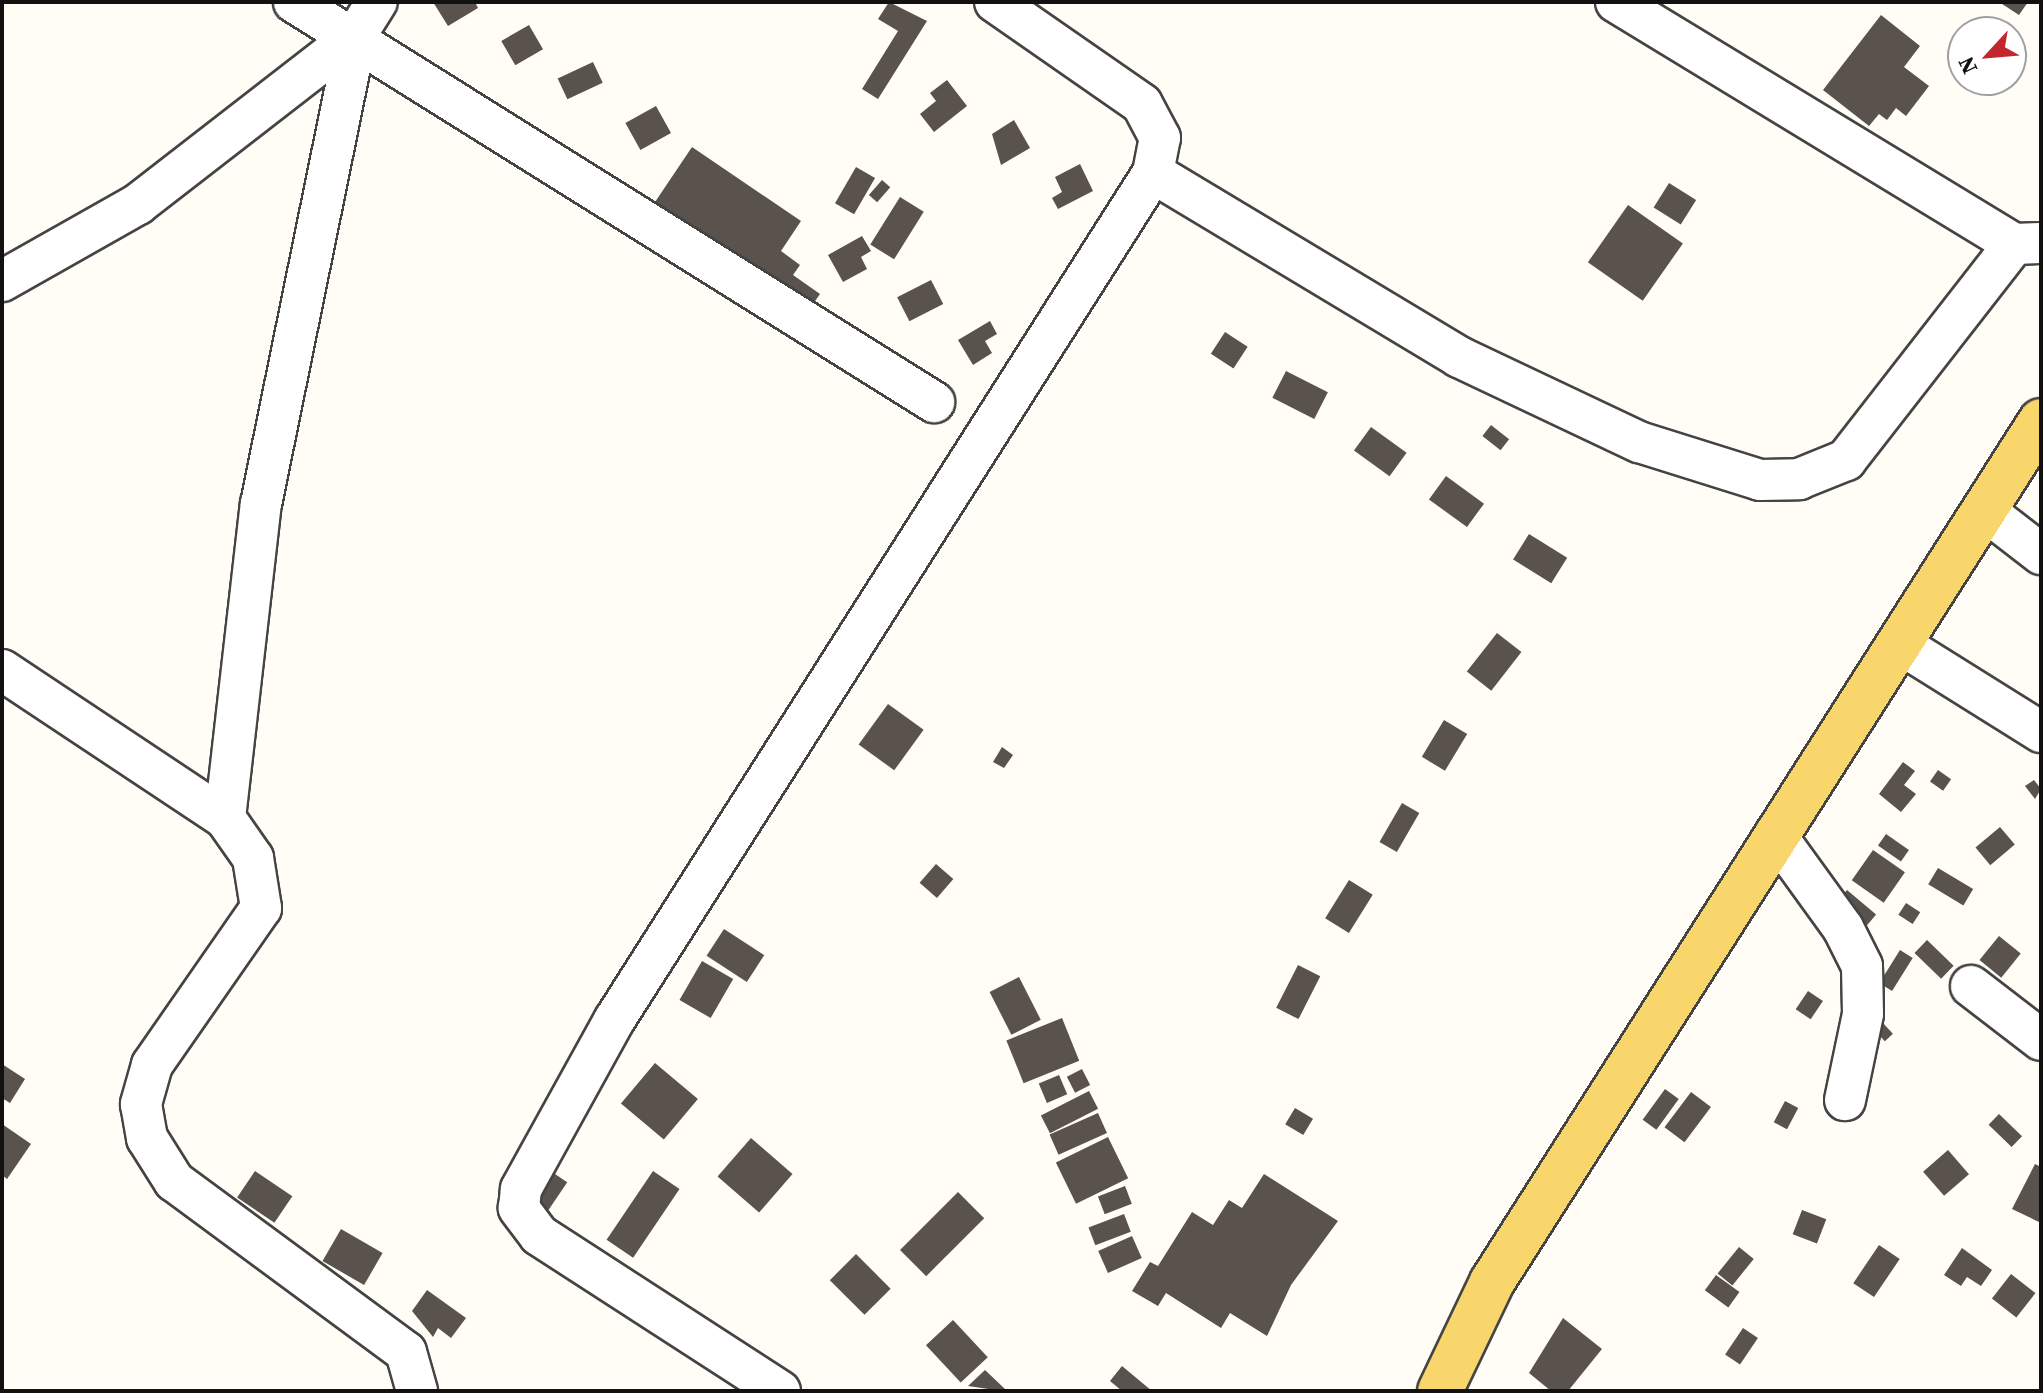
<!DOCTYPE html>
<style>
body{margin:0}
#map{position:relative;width:2043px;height:1393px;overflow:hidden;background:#fffdf5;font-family:"Source Serif 4",serif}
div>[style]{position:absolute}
.building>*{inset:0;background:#5a524d;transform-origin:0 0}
.roads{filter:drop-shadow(2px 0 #444) drop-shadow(-2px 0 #444) drop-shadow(0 2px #444) drop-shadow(0 -2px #444)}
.minor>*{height:40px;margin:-20px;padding:0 20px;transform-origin:20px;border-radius:20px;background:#fff}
.major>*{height:44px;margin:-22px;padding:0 22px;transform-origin:22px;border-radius:22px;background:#f9d66b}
span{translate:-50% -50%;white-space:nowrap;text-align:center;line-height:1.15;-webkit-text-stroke:8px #fff;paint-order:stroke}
.frame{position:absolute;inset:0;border:4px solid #111;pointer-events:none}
.north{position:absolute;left:1947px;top:16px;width:80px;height:80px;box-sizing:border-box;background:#fff;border:2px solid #a0a0a0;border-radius:50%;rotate:244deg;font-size:22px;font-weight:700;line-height:32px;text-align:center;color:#111}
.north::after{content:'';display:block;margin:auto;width:28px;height:36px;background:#c4262e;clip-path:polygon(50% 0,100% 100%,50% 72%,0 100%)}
</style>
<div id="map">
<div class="building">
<div style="clip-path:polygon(433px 2px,475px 2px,478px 8px,448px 26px)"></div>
<div style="clip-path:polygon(889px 2px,927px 21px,878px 99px,862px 89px,898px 31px,878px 19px)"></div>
<div style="clip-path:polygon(1999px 2px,2028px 2px,2019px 15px)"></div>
<div style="clip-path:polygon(1881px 15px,1920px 46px,1904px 67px,1929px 86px,1906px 116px,1896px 108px,1887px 120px,1879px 114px,1869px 126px,1823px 90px)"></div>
<div style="left:529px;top:25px;width:28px;height:32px;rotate:60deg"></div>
<div style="left:593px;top:62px;width:23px;height:39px;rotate:65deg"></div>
<div style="clip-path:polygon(947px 80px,967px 106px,934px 132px,920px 114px,936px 101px,930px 93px)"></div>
<div style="left:656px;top:106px;width:31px;height:35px;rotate:61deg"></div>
<div style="clip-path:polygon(1014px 120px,1030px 148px,1001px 165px,992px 134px)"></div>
<div style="clip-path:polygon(692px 147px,801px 221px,781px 251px,800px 265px,793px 275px,820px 294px,806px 314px,651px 208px)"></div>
<div style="clip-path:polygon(1080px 164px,1093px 191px,1058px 209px,1052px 198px,1062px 192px,1055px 177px)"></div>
<div style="left:856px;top:167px;width:22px;height:42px;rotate:30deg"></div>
<div style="left:882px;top:180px;width:11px;height:20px;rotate:41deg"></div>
<div style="left:1669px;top:183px;width:32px;height:29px;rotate:32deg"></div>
<div style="left:900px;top:197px;width:28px;height:56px;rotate:32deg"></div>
<div style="left:1628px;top:205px;width:67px;height:70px;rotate:35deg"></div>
<div style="clip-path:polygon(862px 236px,871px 251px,861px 257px,867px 269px,843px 282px,828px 255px)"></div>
<div style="left:931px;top:280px;width:27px;height:38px;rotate:63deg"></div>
<div style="clip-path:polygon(990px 321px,997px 334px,985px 341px,992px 353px,973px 365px,958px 340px)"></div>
<div style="left:1225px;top:332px;width:27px;height:26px;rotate:33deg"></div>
<div style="left:1286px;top:371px;width:47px;height:30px;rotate:27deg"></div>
<div style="left:1491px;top:425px;width:23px;height:14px;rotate:38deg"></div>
<div style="left:1371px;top:427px;width:44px;height:29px;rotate:36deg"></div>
<div style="left:1446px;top:476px;width:47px;height:29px;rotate:36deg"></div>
<div style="left:1529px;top:534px;width:45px;height:30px;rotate:32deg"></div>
<div style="left:1497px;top:633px;width:31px;height:49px;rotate:38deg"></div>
<div style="left:888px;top:704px;width:44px;height:50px;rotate:36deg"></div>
<div style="left:1444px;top:720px;width:27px;height:43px;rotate:31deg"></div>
<div style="clip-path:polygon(1002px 747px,1013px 755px,1004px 768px,993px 762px)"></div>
<div style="clip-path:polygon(1903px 762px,1915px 771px,1904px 785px,1916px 794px,1901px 812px,1879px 794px)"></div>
<div style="left:1938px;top:770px;width:16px;height:14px;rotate:35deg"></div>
<div style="clip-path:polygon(2034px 780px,2041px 789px,2035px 799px,2025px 786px)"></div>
<div style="left:1402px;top:803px;width:20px;height:45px;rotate:30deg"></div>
<div style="left:2000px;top:827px;width:23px;height:32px;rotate:50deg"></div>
<div style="left:1886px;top:834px;width:28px;height:14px;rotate:35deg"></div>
<div style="left:1873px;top:850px;width:39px;height:37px;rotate:35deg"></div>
<div style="left:936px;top:864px;width:23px;height:25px;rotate:41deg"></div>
<div style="left:1938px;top:868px;width:41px;height:19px;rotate:31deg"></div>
<div style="left:1349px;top:880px;width:28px;height:45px;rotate:32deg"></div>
<div style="left:1847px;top:890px;width:38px;height:17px;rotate:40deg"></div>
<div style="left:1906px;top:903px;width:17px;height:14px;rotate:33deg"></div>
<div style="left:724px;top:929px;width:48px;height:32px;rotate:33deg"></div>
<div style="left:1999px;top:936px;width:28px;height:31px;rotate:39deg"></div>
<div style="left:1927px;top:940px;width:37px;height:18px;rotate:44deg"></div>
<div style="left:1900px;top:950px;width:15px;height:39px;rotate:32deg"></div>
<div style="left:702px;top:961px;width:36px;height:45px;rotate:30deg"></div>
<div style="left:1298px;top:965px;width:25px;height:48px;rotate:27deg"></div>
<div style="left:1019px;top:977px;width:48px;height:33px;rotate:63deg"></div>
<div style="left:1808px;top:991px;width:18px;height:22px;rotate:34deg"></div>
<div style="left:1062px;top:1018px;width:46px;height:60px;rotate:68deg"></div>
<div style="left:1882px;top:1022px;width:16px;height:11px;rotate:47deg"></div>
<div style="left:655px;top:1063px;width:56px;height:53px;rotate:40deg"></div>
<div style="clip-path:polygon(2px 1064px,25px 1079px,10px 1103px,2px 1098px)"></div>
<div style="left:1082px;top:1069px;width:18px;height:17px;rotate:63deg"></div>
<div style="left:1059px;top:1075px;width:21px;height:22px;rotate:67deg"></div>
<div style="left:1665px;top:1089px;width:17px;height:38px;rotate:36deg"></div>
<div style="left:1089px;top:1091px;width:20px;height:54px;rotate:63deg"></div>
<div style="left:1691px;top:1092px;width:25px;height:44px;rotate:37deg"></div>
<div style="left:1785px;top:1101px;width:15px;height:24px;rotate:28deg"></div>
<div style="left:1295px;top:1108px;width:21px;height:19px;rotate:31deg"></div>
<div style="left:1098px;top:1113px;width:22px;height:53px;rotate:66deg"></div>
<div style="left:1999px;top:1114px;width:32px;height:15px;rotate:44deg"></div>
<div style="clip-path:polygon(2px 1124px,31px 1144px,7px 1179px,2px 1175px)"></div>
<div style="left:1108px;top:1137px;width:46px;height:58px;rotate:64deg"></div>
<div style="left:751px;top:1138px;width:55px;height:51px;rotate:41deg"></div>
<div style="left:1948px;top:1150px;width:32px;height:33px;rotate:49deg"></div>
<div style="clip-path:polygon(2035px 1164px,2041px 1167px,2041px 1223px,2012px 1209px)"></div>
<div style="left:549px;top:1170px;width:22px;height:45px;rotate:34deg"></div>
<div style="left:255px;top:1171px;width:45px;height:32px;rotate:34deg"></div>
<div style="left:653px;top:1171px;width:32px;height:83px;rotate:34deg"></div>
<div style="clip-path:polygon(1264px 1174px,1338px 1221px,1291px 1285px,1267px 1336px,1230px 1313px,1221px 1328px,1166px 1293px,1158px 1306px,1132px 1291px,1150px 1262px,1158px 1266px,1192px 1212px,1213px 1225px,1229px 1200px,1242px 1208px)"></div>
<div style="left:1125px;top:1186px;width:19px;height:29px;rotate:69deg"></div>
<div style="left:958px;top:1192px;width:37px;height:82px;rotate:45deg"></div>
<div style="left:1802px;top:1210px;width:26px;height:26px;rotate:21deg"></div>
<div style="left:1124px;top:1214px;width:19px;height:38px;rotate:69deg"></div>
<div style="left:341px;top:1229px;width:48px;height:37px;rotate:30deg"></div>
<div style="left:1132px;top:1236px;width:24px;height:37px;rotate:66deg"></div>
<div style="left:1879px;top:1245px;width:25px;height:46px;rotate:34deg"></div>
<div style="left:1739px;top:1247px;width:19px;height:34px;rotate:39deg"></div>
<div style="clip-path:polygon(1962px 1248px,1992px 1270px,1981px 1286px,1967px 1277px,1961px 1286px,1944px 1275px)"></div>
<div style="left:856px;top:1254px;width:49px;height:37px;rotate:45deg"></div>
<div style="left:2011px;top:1274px;width:31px;height:31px;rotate:38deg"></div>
<div style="left:1716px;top:1275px;width:29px;height:19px;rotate:36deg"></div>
<div style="clip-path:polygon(427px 1290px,466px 1318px,451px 1338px,438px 1328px,433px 1337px,412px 1311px)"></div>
<div style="clip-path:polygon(1563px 1318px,1602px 1349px,1568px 1391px,1551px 1391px,1529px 1373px)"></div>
<div style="left:953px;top:1320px;width:51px;height:37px;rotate:47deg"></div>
<div style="left:1743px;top:1328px;width:18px;height:32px;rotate:34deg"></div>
<div style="clip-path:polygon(1122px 1366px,1152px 1391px,1122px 1391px,1110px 1381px)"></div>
<div style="clip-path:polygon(985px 1370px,1005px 1389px,1002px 1391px,968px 1386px)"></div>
</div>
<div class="roads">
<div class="minor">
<div style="left:294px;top:2px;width:755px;rotate:32.01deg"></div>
<div style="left:1616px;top:2px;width:466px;rotate:31.3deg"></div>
<div style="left:2014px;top:244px;width:26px;rotate:-2deg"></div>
<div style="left:1153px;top:173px;width:357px;rotate:31deg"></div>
<div style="left:1459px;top:357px;width:199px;rotate:25.3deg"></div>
<div style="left:1639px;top:442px;width:127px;rotate:17.4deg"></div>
<div style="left:1760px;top:480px;width:39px;rotate:-1deg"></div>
<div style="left:1799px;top:479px;width:51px;rotate:-22deg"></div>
<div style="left:1846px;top:460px;width:274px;rotate:-52.1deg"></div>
<div style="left:2px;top:281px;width:156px;rotate:-29.5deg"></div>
<div style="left:138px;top:204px;width:276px;rotate:-37.8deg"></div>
<div style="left:1984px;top:510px;width:72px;rotate:37.7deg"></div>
<div style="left:1900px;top:644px;width:166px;rotate:32deg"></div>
<div style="left:2px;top:670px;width:268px;rotate:33.6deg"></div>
<div style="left:225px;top:818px;width:49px;rotate:55deg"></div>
<div style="left:253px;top:858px;width:51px;rotate:80.9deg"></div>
<div style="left:261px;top:908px;width:191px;rotate:124.8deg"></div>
<div style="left:152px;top:1065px;width:41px;rotate:105.8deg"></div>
<div style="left:141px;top:1104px;width:35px;rotate:80deg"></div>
<div style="left:147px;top:1138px;width:51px;rotate:57.9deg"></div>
<div style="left:174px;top:1181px;width:288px;rotate:36.4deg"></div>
<div style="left:406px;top:1352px;width:41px;rotate:74.2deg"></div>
<div style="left:225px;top:818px;width:316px;rotate:-83.5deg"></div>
<div style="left:261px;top:504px;width:479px;rotate:-78.5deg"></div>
<div style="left:356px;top:35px;width:39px;rotate:-58deg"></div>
<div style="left:1775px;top:834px;width:116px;rotate:54.1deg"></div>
<div style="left:1843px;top:928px;width:42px;rotate:63.4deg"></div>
<div style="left:1862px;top:966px;width:48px;rotate:88.8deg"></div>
<div style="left:1863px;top:1014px;width:88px;rotate:101.8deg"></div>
<div style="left:1971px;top:986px;width:88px;rotate:37.6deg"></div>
<div style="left:780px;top:1391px;width:287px;rotate:-147.1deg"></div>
<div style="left:539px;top:1235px;width:34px;rotate:-127deg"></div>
<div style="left:519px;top:1208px;width:19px;rotate:-84deg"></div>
<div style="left:521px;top:1189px;width:194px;rotate:-61.1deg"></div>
<div style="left:615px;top:1019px;width:1003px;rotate:-57.55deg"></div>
<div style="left:1153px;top:173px;width:36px;rotate:-79deg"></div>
<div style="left:1160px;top:138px;width:38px;rotate:-118deg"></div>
<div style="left:1142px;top:104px;width:179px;rotate:-145.2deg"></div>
</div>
<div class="major">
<div style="left:1440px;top:1391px;width:121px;rotate:-64.5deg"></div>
<div style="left:1492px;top:1282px;width:1021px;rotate:-57.48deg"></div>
</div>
</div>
<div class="frame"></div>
<div class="north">N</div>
</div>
